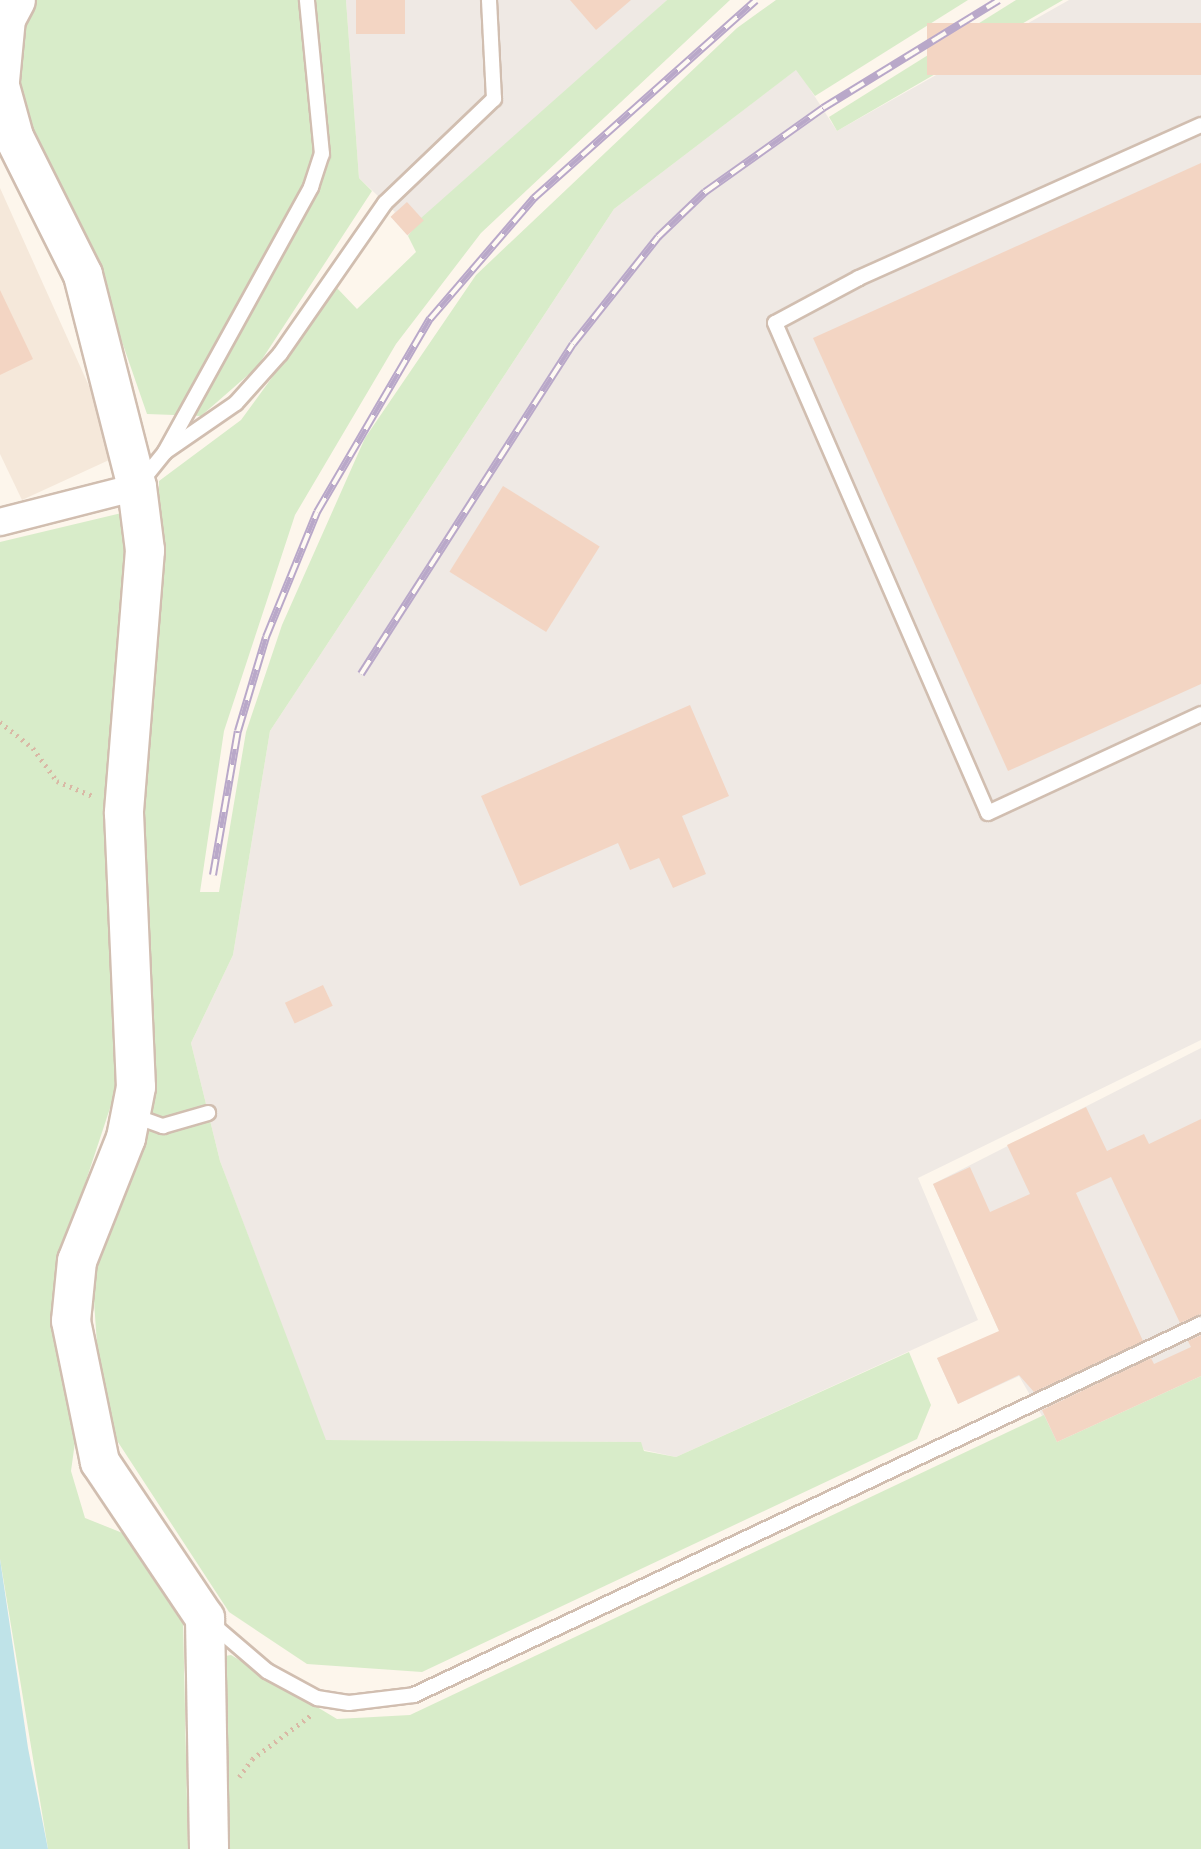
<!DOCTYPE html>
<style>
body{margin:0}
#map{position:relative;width:1201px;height:1849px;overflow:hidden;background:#fdf6ec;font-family:"Exo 2",sans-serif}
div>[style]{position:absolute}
.residential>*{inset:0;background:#f5e8da}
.industrial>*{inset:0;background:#efe9e4}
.green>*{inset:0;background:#d8ecc9}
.water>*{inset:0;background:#bfe3e8}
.building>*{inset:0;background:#f3d5c3;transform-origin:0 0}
.path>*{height:4.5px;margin-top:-2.25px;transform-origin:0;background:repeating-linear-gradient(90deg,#d9b8a5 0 2px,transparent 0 7px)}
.roads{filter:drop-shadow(2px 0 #d1beb0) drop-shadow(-2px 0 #d1beb0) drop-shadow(0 2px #d1beb0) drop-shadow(0 -2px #d1beb0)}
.lane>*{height:14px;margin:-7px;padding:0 7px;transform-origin:7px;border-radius:7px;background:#fff}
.street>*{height:26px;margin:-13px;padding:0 13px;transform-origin:13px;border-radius:13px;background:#fff}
.secondary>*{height:38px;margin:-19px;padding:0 19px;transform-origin:19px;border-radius:19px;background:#fff}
.rail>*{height:8px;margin-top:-4px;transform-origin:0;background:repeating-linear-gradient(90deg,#fffaf3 0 16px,#b9a8c9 0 32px);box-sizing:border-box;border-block:2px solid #b9a8c9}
span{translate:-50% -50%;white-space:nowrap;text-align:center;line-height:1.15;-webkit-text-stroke:5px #fffaf3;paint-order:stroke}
</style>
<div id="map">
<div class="residential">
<div style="clip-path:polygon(0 188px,120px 455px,22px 500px,0 454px)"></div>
</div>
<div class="industrial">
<div style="clip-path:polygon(346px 0,667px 0,408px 236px,391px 217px,395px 212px,359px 178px)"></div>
<div style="clip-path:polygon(1069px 0,1201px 0,1201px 1040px,918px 1178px,978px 1320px,676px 1457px,644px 1450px,640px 1442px,325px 1440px,220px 1161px,191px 1043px,233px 955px,270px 731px,614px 209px,797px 69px,837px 131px)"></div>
<div style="clip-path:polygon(1201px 1048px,1201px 1376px,1057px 1442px,1019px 1376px,958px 1404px,937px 1358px,1005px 1344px,933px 1184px)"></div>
</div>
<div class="green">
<div style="clip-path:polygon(33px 0,346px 0,359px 178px,372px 191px,257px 367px,201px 416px,147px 414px,94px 261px,21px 122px,12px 55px)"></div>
<div style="clip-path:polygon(667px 0,730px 0,481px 233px,396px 344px,295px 515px,224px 731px,200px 892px,219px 892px,246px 732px,282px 625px,365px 438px,476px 275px,737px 28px,776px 0,968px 0,815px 96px,796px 70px,614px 209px,270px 731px,233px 955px,191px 1043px,220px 1161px,326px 1440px,641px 1442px,644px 1451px,676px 1457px,909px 1352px,931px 1405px,917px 1439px,422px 1672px,307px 1664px,229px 1612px,114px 1436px,99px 1373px,91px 1258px,132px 1171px,136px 844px,159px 572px,159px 481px,241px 420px,337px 288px,357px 309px,416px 252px,408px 236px,421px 218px)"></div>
<div style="clip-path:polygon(1016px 0,1063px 0,837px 131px,829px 117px)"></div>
<div style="clip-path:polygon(130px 511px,118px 1084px,70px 1229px,76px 1435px,71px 1471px,85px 1518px,130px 1536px,183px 1617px,188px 1849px,48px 1849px,0 1559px,0 542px)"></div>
<div style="clip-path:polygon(1201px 1376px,1201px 1849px,220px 1849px,219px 1657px,231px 1655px,337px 1719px,410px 1715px,1044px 1415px,1057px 1442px)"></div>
</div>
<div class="water">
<div style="clip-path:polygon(0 1559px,28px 1748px,48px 1849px,0 1849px)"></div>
</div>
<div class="building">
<div style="left:356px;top:0;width:49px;height:34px"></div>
<div style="clip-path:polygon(570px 0,631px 0,596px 30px)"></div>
<div style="left:1201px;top:23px;width:52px;height:274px;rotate:90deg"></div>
<div style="clip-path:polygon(1201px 163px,1201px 684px,1008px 771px,813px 338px)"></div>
<div style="left:407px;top:202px;width:25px;height:22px;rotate:48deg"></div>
<div style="clip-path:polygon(0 290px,33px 359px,0 375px)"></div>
<div style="left:503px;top:486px;width:114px;height:101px;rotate:32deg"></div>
<div style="clip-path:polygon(690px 705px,729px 796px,682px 816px,706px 874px,673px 888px,659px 858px,630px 870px,618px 843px,520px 886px,481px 796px)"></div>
<div style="left:323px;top:985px;width:23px;height:42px;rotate:65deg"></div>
<div style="clip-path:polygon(1086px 1107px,1107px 1151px,1144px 1134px,1149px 1144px,1201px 1119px,1201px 1314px,1180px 1323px,1111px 1177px,1076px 1193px,1143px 1341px,1034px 1392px,1019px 1375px,958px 1404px,937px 1358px,999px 1331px,933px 1184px,970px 1167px,990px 1212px,1030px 1194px,1007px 1145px)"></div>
<div style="clip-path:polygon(1201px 1335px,1201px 1376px,1057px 1442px,1042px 1410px,1151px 1358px,1154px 1364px,1191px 1347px,1188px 1341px)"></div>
</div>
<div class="path">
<div style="left:0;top:722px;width:42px;rotate:38.2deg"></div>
<div style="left:33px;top:748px;width:41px;rotate:54deg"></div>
<div style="left:57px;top:781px;width:41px;rotate:22.8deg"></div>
<div style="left:239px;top:1777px;width:22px;rotate:-54deg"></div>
<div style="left:252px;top:1759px;width:74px;rotate:-36.7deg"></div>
</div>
<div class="roads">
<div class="lane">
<div style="left:1201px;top:125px;width:375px;rotate:155.9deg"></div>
<div style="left:859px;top:278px;width:95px;rotate:151.8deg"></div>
<div style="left:775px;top:323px;width:534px;rotate:66.51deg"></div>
<div style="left:988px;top:813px;width:235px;rotate:-24.9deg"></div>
<div style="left:165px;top:452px;width:86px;rotate:-34.6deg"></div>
<div style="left:236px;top:403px;width:66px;rotate:-48.1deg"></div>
<div style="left:280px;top:354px;width:184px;rotate:-55.2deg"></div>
<div style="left:385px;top:203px;width:151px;rotate:-43.7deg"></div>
<div style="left:494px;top:99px;width:99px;rotate:-92.9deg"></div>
<div style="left:140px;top:483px;width:40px;rotate:-51deg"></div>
<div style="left:165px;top:452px;width:303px;rotate:-61.1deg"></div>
<div style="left:311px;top:187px;width:35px;rotate:-72deg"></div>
<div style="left:322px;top:154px;width:155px;rotate:-95.6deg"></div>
<div style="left:132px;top:1115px;width:33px;rotate:20deg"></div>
<div style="left:163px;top:1126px;width:47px;rotate:-16.1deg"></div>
<div style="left:211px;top:1623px;width:74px;rotate:40.6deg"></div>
<div style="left:267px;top:1671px;width:57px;rotate:28.4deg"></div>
<div style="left:317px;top:1698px;width:32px;rotate:9deg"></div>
<div style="left:349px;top:1703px;width:65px;rotate:-7deg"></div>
<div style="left:414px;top:1695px;width:870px;rotate:-25.24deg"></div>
</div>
<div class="street">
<div style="left:0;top:522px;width:141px;rotate:-14.3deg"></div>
</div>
<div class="secondary">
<div style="left:0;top:81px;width:62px;rotate:-84.5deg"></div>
<div style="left:6px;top:19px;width:21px;rotate:-62deg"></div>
<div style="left:0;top:86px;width:53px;rotate:74.6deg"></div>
<div style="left:14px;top:137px;width:154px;rotate:63.4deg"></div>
<div style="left:83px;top:275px;width:219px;rotate:75.7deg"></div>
<div style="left:137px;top:487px;width:64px;rotate:82.8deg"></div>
<div style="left:145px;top:550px;width:264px;rotate:94.6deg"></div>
<div style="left:124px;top:813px;width:274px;rotate:87.5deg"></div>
<div style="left:136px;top:1087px;width:52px;rotate:101.1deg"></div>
<div style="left:126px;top:1138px;width:132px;rotate:111.7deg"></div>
<div style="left:77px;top:1261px;width:60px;rotate:95.7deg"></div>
<div style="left:71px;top:1321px;width:144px;rotate:78.4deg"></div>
<div style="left:100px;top:1462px;width:188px;rotate:56.1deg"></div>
<div style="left:205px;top:1618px;width:231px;rotate:89deg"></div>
</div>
</div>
<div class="rail">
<div style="left:361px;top:674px;width:392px;rotate:-57.3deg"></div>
<div style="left:573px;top:344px;width:137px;rotate:-51.5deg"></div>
<div style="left:658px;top:237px;width:65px;rotate:-43.8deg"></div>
<div style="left:705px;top:192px;width:145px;rotate:-35.4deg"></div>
<div style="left:823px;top:108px;width:206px;rotate:-31.5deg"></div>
<div style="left:213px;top:875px;width:146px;rotate:-80.2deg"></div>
<div style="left:238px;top:731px;width:98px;rotate:-73.4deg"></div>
<div style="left:266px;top:637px;width:135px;rotate:-67.8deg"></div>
<div style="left:317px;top:512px;width:224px;rotate:-59.7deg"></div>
<div style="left:430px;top:319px;width:160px;rotate:-49.3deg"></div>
<div style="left:534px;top:198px;width:297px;rotate:-41.7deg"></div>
</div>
</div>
